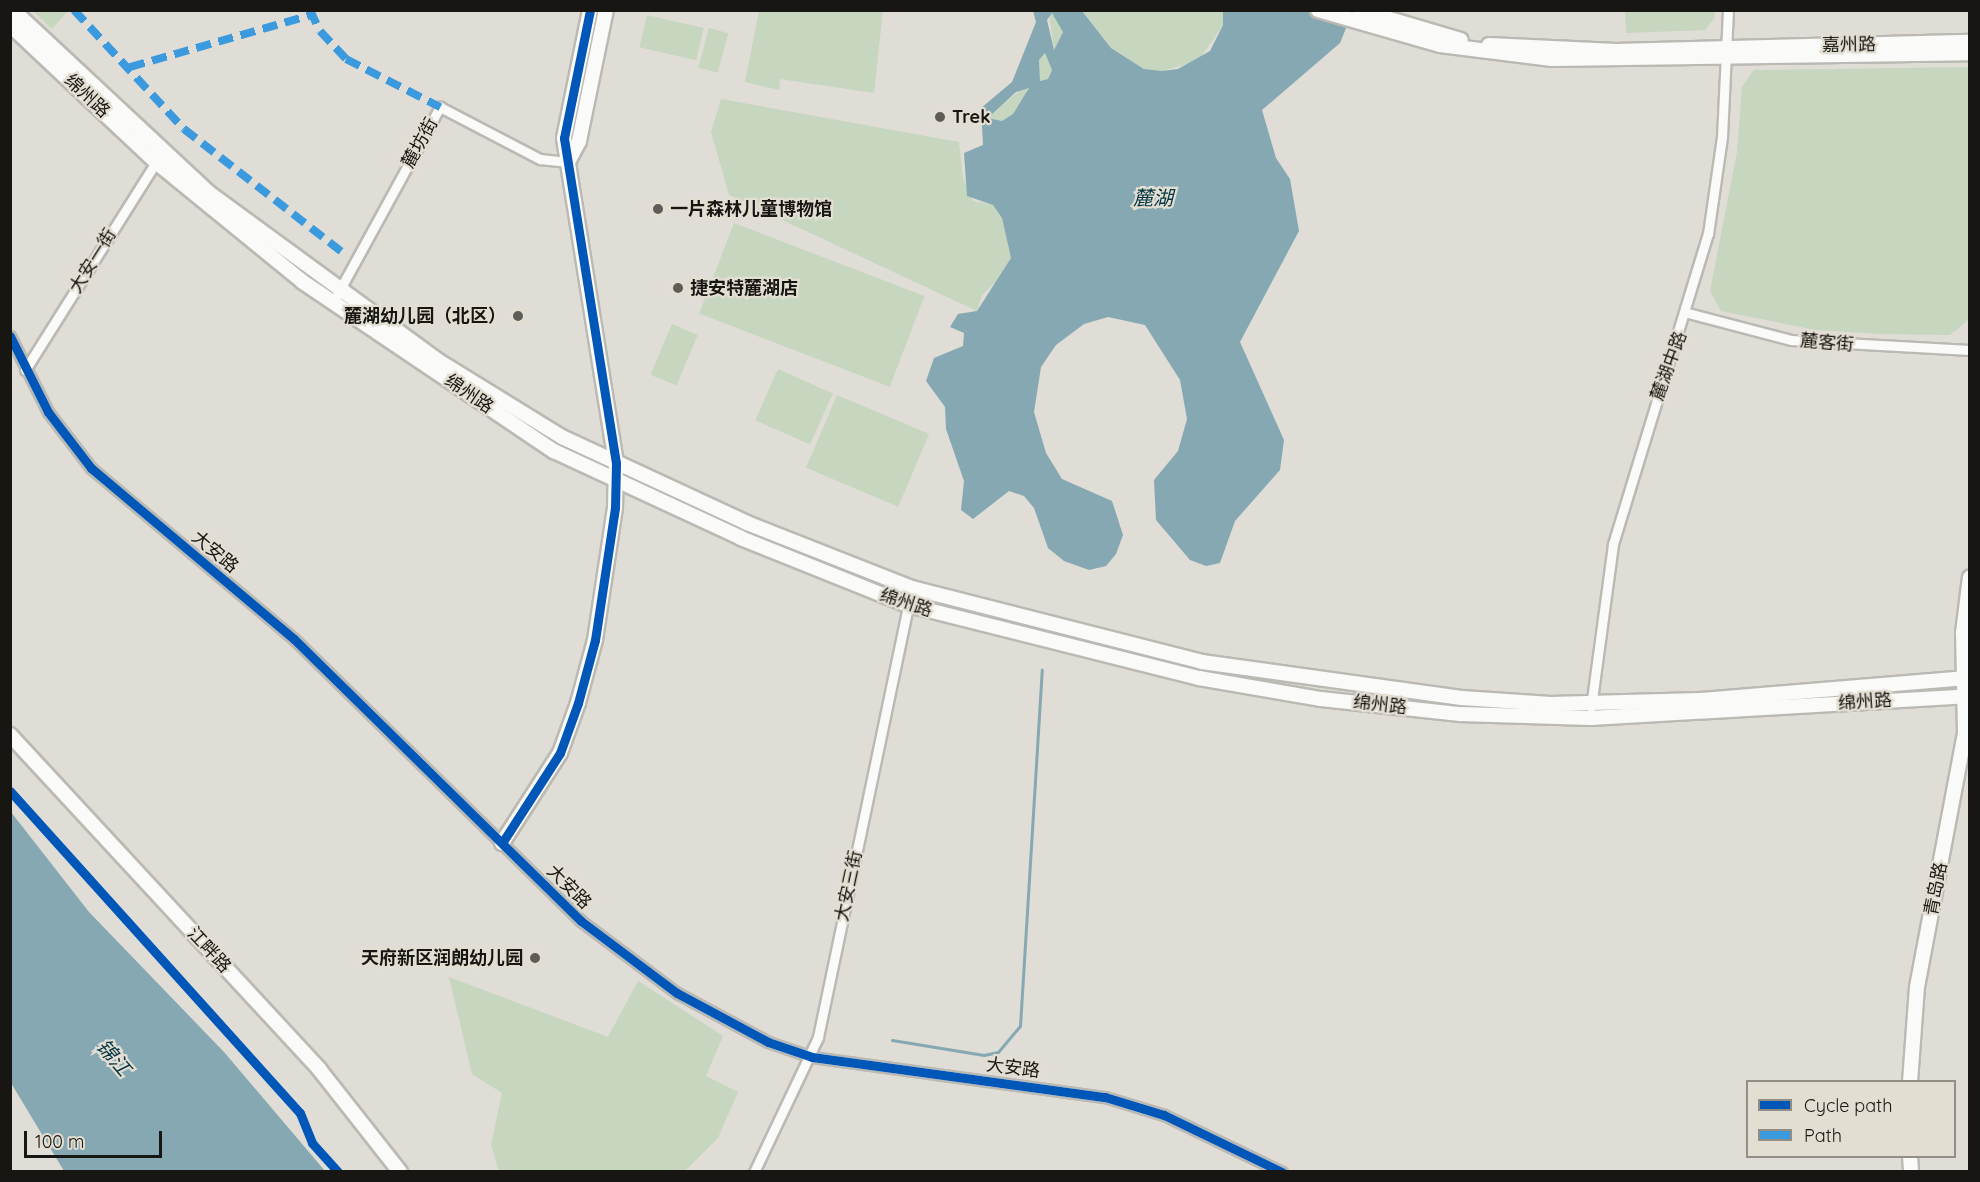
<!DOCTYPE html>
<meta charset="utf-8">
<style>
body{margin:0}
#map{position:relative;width:1980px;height:1182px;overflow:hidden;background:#dfddd6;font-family:Quicksand,"Noto Sans SC",sans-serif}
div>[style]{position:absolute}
.green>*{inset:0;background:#c6d6bf;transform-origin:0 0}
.water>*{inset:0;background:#85a8b3}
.stream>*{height:3px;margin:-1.5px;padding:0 1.5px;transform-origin:1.5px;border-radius:1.5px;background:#85a8b3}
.roads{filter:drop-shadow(2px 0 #bbb9b3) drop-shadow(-2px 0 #bbb9b3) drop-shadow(0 2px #bbb9b3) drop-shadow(0 -2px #bbb9b3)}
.street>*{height:9px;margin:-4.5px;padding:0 4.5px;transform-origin:4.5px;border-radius:4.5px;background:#fafaf9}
.secondary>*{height:14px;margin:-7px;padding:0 7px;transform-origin:7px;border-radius:7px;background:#fafaf9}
.quiet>*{height:8px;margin-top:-4px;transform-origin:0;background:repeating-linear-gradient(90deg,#3b9ade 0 15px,transparent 0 23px)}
.cycleway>*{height:9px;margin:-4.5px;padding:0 4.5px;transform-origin:4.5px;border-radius:4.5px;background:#0057b8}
.dots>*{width:16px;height:16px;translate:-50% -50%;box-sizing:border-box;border:3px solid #e3ded2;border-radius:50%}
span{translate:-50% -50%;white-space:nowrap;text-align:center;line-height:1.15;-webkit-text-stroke:4.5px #e3ded2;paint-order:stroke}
.street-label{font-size:18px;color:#181612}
.poi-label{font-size:18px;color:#181612;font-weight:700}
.left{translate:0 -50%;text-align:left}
.right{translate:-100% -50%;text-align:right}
.water-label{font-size:20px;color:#023543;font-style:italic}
.frame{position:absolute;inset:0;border:12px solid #181612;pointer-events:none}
.legend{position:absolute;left:1746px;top:1080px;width:210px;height:78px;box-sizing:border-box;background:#e3ded2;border:2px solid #928e85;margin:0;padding:8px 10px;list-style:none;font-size:18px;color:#181612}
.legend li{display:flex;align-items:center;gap:12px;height:30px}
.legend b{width:30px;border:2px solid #928e85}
.scale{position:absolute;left:24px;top:1131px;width:138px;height:27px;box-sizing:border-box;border:3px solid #181612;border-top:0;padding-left:8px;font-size:18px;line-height:21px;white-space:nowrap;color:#181612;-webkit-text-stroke:4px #e3ded2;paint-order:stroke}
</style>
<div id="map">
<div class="green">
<div style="clip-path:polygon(33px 11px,68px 11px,52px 29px)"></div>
<div style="clip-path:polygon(759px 11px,883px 11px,874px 93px,780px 79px,779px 90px,745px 82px)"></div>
<div style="clip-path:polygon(1082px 11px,1223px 11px,1223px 25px,1198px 61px,1162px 71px,1145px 69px,1111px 48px)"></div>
<div style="clip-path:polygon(1625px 11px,1715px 11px,1715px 17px,1705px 30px,1626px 33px)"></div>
<div style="clip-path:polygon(1049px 13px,1058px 16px,1063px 32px,1054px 50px)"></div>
<div style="left:647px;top:15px;width:58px;height:33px;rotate:13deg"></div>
<div style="left:709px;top:28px;width:20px;height:41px;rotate:15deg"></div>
<div style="clip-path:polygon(1045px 53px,1052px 70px,1048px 79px,1040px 81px,1039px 60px)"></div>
<div style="clip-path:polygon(1969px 67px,1969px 319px,1950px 335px,1881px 334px,1816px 330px,1721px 311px,1710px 291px,1737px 152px,1742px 87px,1754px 70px)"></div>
<div style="clip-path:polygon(1025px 86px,1029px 92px,1013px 114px,1002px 121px,988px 118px)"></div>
<div style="clip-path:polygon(721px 99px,959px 142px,963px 178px,973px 201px,993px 205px,1002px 218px,1011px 258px,1003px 275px,982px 295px,977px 311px,729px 195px,711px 132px)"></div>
<div style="left:734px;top:223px;width:204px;height:97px;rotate:21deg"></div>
<div style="left:672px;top:324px;width:28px;height:55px;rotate:23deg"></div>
<div style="left:778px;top:369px;width:60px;height:56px;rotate:24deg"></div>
<div style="left:837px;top:395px;width:100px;height:79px;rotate:23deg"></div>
<div style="clip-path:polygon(449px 977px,608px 1037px,638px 981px,723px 1036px,706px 1076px,738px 1092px,718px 1138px,685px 1171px,499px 1171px,491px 1145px,502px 1093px,472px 1074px)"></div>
</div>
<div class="water">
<div style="clip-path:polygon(evenodd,1033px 11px,1082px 11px,1111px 48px,1144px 69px,1162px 71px,1178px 69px,1210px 51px,1223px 25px,1223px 11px,1353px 11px,1340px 43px,1262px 110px,1276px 158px,1290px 179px,1299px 231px,1240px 342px,1284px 440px,1280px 470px,1235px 521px,1220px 563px,1206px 566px,1190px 560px,1156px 520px,1154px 480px,1178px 451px,1187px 419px,1180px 380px,1145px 325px,1108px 317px,1084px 324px,1056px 345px,1041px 367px,1034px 412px,1046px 453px,1062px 479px,1112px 501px,1123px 535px,1116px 554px,1106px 566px,1089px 570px,1064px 561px,1048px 548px,1034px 508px,1024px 496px,1009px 491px,973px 519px,961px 510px,964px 481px,946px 429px,945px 407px,926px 381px,934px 358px,963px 346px,964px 333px,950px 327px,958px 314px,977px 311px,1011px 258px,1002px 218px,993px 205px,967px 196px,964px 153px,983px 145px,981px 108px,1012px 82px,1036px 22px,1033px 11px,1052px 13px,1063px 32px,1054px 50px,1047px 20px,1052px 13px,1033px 11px,1045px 53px,1052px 70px,1048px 79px,1040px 81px,1039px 60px,1045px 53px,1033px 11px,1029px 88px,1013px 114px,1002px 121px,988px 118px,1016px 92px,1029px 88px)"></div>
<div style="clip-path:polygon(11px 812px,89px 912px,224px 1052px,325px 1171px,64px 1171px,11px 1083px)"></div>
</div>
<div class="stream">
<div style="left:892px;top:1040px;width:93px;rotate:9.3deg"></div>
<div style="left:984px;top:1055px;width:14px;rotate:-12deg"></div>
<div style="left:998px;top:1052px;width:34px;rotate:-50deg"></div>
<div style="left:1020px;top:1026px;width:357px;rotate:-86.5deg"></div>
</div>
<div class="roads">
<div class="street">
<div style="left:332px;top:304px;width:225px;rotate:-61.3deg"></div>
<div style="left:440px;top:107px;width:113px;rotate:27.5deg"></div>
<div style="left:540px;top:159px;width:28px;rotate:6deg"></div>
<div style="left:1688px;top:313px;width:106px;rotate:14.7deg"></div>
<div style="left:1791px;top:340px;width:179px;rotate:3.2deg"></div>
<div style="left:10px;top:336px;width:85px;rotate:63.4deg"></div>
<div style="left:48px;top:412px;width:71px;rotate:52.5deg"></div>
<div style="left:91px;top:468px;width:265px;rotate:40.1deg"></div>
<div style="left:294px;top:639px;width:402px;rotate:44.5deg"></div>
<div style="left:581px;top:921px;width:120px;rotate:36.9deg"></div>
<div style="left:677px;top:993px;width:103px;rotate:28.3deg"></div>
<div style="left:768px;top:1042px;width:46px;rotate:18.8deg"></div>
<div style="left:812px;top:1057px;width:296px;rotate:7.8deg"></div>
<div style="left:1105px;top:1097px;width:62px;rotate:17deg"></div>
<div style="left:1164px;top:1115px;width:131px;rotate:25.8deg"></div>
<div style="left:25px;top:370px;width:249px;rotate:-57.8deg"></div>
<div style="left:1591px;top:707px;width:164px;rotate:-82.3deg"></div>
<div style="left:1613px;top:544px;width:324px;rotate:-73deg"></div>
<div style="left:1708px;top:234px;width:98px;rotate:-81.8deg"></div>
<div style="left:1722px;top:137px;width:127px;rotate:-87.3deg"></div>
<div style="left:754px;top:1172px;width:149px;rotate:-64.6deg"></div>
<div style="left:818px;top:1037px;width:459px;rotate:-78.2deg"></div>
</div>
<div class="secondary">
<div style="left:13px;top:10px;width:268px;rotate:43deg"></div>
<div style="left:209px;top:193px;width:286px;rotate:36.2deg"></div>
<div style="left:440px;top:362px;width:143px;rotate:31.6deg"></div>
<div style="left:562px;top:437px;width:204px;rotate:24.9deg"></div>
<div style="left:747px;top:523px;width:177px;rotate:21.5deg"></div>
<div style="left:912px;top:588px;width:299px;rotate:14.3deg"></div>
<div style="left:1202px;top:662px;width:262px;rotate:7.9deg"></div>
<div style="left:1462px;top:698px;width:89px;rotate:3.9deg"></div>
<div style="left:1551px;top:704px;width:149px;rotate:-1.5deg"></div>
<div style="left:1700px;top:700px;width:271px;rotate:-4.7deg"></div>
<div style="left:1318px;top:10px;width:127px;rotate:16deg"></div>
<div style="left:1440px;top:45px;width:113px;rotate:7.1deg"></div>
<div style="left:1552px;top:59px;width:418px;rotate:-0.8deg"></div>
<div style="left:1359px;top:10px;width:106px;rotate:16.4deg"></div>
<div style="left:10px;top:25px;width:200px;rotate:43.2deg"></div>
<div style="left:156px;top:162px;width:190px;rotate:39.2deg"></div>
<div style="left:303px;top:282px;width:303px;rotate:34deg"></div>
<div style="left:554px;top:451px;width:206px;rotate:24.9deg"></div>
<div style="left:741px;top:538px;width:180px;rotate:21.9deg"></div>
<div style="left:908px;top:605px;width:300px;rotate:14.1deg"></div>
<div style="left:1199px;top:678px;width:124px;rotate:9.8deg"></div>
<div style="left:1321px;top:699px;width:140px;rotate:6.2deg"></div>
<div style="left:1460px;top:714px;width:131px;rotate:1.7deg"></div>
<div style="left:1591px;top:718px;width:380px;rotate:-3.3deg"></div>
<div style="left:1489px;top:45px;width:127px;rotate:2.7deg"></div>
<div style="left:1616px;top:51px;width:354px;rotate:-1.5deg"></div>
<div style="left:568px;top:162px;width:24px;rotate:-62deg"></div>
<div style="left:579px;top:141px;width:134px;rotate:-78.4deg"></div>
<div style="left:10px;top:735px;width:455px;rotate:47.2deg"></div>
<div style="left:319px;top:1069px;width:131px;rotate:51.8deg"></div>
<div style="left:502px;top:843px;width:107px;rotate:-57.2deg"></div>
<div style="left:560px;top:753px;width:53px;rotate:-70.2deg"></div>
<div style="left:578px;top:703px;width:65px;rotate:-74.9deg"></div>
<div style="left:595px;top:640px;width:134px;rotate:-81.4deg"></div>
<div style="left:615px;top:508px;width:45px;rotate:-88.7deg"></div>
<div style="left:616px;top:463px;width:329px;rotate:-99.1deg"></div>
<div style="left:564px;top:138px;width:131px;rotate:-78.5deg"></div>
<div style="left:1910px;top:1082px;width:95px;rotate:-85.8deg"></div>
<div style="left:1917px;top:987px;width:258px;rotate:-79.3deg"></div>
<div style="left:1965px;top:733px;width:100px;rotate:-91.1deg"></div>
<div style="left:1963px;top:633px;width:56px;rotate:-82.9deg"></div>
<div style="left:1910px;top:1156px;width:16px;rotate:86deg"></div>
</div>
</div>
<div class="quiet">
<div style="left:74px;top:10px;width:162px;rotate:47.3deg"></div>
<div style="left:184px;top:129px;width:202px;rotate:37.9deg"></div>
<div style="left:310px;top:10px;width:23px;rotate:65deg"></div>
<div style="left:320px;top:31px;width:38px;rotate:47deg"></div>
<div style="left:346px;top:59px;width:106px;rotate:27.1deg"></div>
<div style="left:130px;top:67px;width:188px;rotate:-16deg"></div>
</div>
<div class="cycleway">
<div style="left:10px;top:336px;width:85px;rotate:63.4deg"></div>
<div style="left:48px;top:412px;width:71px;rotate:52.5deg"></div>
<div style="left:91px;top:468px;width:265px;rotate:40.1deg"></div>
<div style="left:294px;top:639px;width:402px;rotate:44.5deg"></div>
<div style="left:581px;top:921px;width:120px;rotate:36.9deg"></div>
<div style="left:677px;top:993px;width:103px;rotate:28.3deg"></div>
<div style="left:768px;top:1042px;width:46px;rotate:18.8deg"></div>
<div style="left:812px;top:1057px;width:296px;rotate:7.8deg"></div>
<div style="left:1105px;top:1097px;width:62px;rotate:17deg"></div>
<div style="left:1164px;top:1115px;width:131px;rotate:25.8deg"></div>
<div style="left:10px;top:791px;width:433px;rotate:48deg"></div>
<div style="left:300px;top:1113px;width:32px;rotate:68deg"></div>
<div style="left:312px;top:1143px;width:39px;rotate:48deg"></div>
<div style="left:502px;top:843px;width:107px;rotate:-57.2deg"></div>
<div style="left:560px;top:753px;width:53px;rotate:-70.2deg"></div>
<div style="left:578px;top:703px;width:65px;rotate:-74.9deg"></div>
<div style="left:595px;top:640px;width:134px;rotate:-81.4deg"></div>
<div style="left:615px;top:508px;width:45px;rotate:-88.7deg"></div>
<div style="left:616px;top:463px;width:329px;rotate:-99.1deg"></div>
<div style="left:564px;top:138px;width:131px;rotate:-78.5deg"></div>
</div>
<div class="dots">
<div style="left:940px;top:117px;background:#5e5c57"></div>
<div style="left:658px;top:209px;background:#5e5c57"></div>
<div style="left:678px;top:288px;background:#5e5c57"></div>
<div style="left:518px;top:316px;background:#5e5c57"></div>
<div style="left:535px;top:958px;background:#5e5c57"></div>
</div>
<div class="street-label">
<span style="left:1849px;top:45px;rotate:-1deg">嘉州路</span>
<span style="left:87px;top:96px;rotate:43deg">绵州路</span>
<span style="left:420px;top:143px;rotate:-61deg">麓坊街</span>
<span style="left:93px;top:261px;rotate:-58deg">大安一街</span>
<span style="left:1827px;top:343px;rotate:5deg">麓客街</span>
<span style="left:1669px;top:366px;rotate:-70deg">麓湖中路</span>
<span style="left:469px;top:394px;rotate:34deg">绵州路</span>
<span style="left:215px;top:552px;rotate:40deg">大安路</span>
<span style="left:906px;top:603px;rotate:18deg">绵州路</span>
<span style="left:1865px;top:702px;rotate:-4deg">绵州路</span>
<span style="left:1380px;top:705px;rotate:6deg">绵州路</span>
<span style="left:849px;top:886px;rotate:-78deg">大安三街</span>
<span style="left:569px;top:887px;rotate:45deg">大安路</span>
<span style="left:1936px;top:889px;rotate:-79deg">青岛路</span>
<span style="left:209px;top:950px;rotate:47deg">江畔路</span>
<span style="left:1013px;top:1068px;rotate:7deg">大安路</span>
</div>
<div class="poi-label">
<span class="left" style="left:952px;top:117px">Trek</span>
<span class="left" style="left:670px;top:209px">一片森林儿童博物馆</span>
<span class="left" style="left:690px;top:288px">捷安特麓湖店</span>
<span class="right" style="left:506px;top:316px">麓湖幼儿园（北区）</span>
<span class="right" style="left:523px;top:958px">天府新区润朗幼儿园</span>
</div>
<div class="water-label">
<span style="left:1153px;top:197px">麓湖</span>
<span style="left:114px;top:1057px;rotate:49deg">锦江</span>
</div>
<div class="frame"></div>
<ul class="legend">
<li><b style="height:8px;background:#0057b8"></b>Cycle path</li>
<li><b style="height:8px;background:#3b9ade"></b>Path</li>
</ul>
<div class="scale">100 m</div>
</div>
